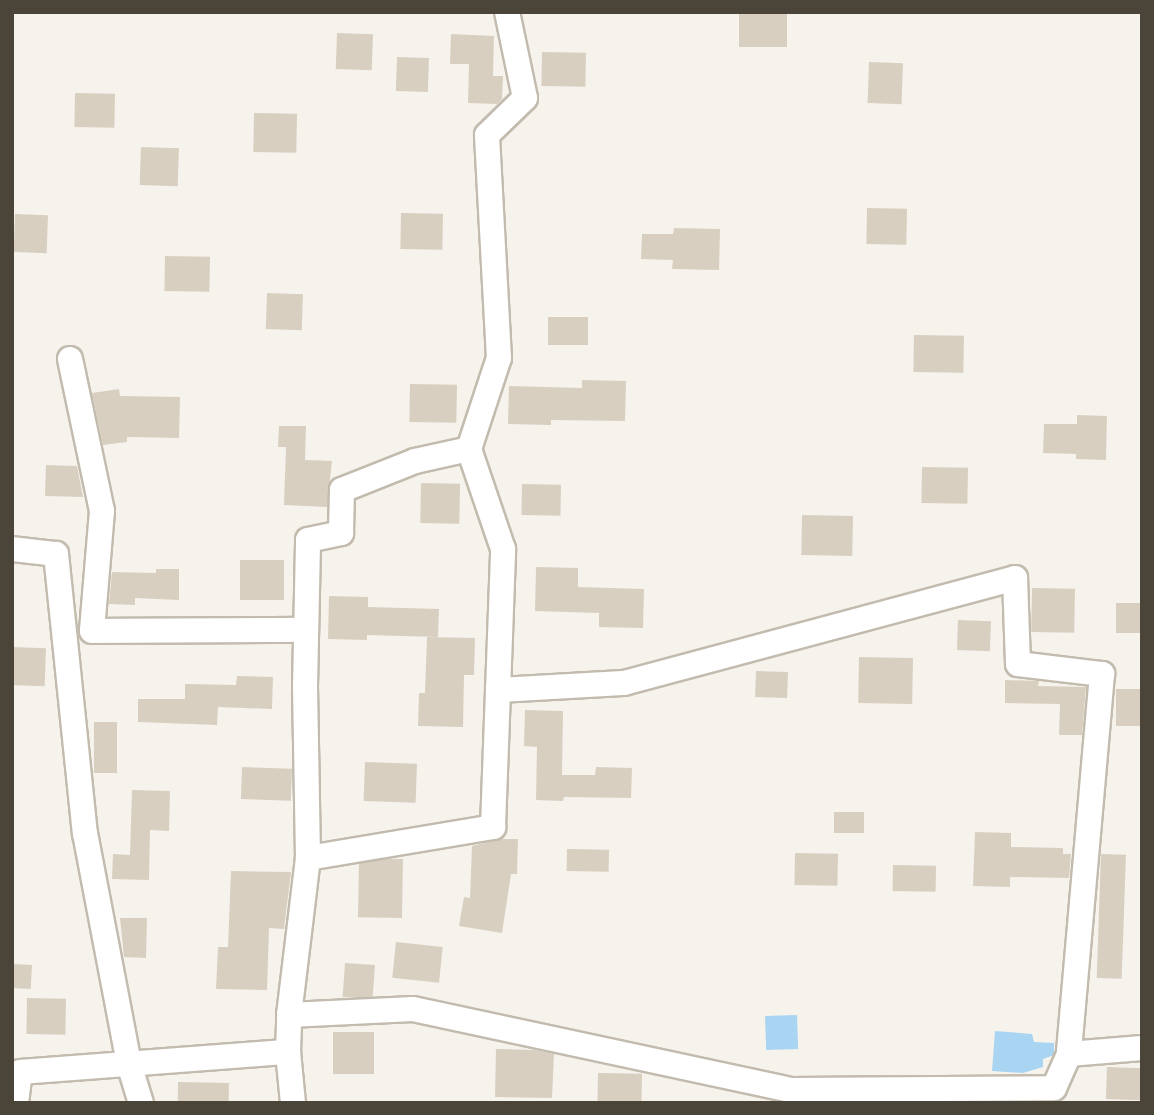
<!DOCTYPE html>
<style>
body{margin:0}
#map{position:relative;width:1154px;height:1115px;overflow:hidden;background:#f6f3ec;font-family:Quicksand,sans-serif}
div>[style]{position:absolute}
.water>*{inset:0;background:#a9d4f2;transform-origin:0 0}
.building>*{inset:0;background:#d8cfc1;transform-origin:0 0}
.roads{filter:drop-shadow(2px 0 #c2bbae) drop-shadow(-2px 0 #c2bbae) drop-shadow(0 2px #c2bbae) drop-shadow(0 -2px #c2bbae)}
.minor>*{height:24px;margin:-12px;padding:0 12px;transform-origin:12px;border-radius:12px;background:#fff}
span{translate:-50% -50%;white-space:nowrap;text-align:center;line-height:1.15;-webkit-text-stroke:7px #fff;paint-order:stroke}
.frame{position:absolute;inset:0;border:14px solid #4b4439;pointer-events:none}
</style>
<div id="map">
<div class="water">
<div style="left:797px;top:1015px;width:34px;height:32px;rotate:88deg"></div>
<div style="clip-path:polygon(995px 1031px,1032px 1034px,1034px 1042px,1054px 1043px,1054px 1055px,1043px 1059px,1043px 1067px,1023px 1073px,992px 1071px)"></div>
</div>
<div class="building">
<div style="left:739px;top:12px;width:48px;height:35px"></div>
<div style="left:337px;top:33px;width:36px;height:36px;rotate:2deg"></div>
<div style="clip-path:polygon(451px 34px,494px 36px,493px 76px,503px 76px,502px 99px,497px 104px,468px 103px,469px 64px,450px 64px)"></div>
<div style="left:542px;top:52px;width:44px;height:34px;rotate:1deg"></div>
<div style="left:397px;top:57px;width:32px;height:34px;rotate:2deg"></div>
<div style="left:869px;top:62px;width:34px;height:41px;rotate:2deg"></div>
<div style="left:75px;top:93px;width:40px;height:34px;rotate:1deg"></div>
<div style="left:254px;top:113px;width:43px;height:39px;rotate:1deg"></div>
<div style="left:141px;top:147px;width:38px;height:38px;rotate:2deg"></div>
<div style="left:867px;top:208px;width:40px;height:36px;rotate:1deg"></div>
<div style="left:401px;top:213px;width:42px;height:36px;rotate:1deg"></div>
<div style="left:15px;top:214px;width:33px;height:38px;rotate:2deg"></div>
<div style="clip-path:polygon(674px 228px,720px 229px,719px 270px,672px 269px,673px 260px,641px 259px,642px 234px,673px 234px)"></div>
<div style="left:165px;top:256px;width:45px;height:35px;rotate:1deg"></div>
<div style="left:267px;top:293px;width:36px;height:36px;rotate:2deg"></div>
<div style="left:548px;top:317px;width:40px;height:28px"></div>
<div style="left:914px;top:335px;width:50px;height:37px;rotate:1deg"></div>
<div style="clip-path:polygon(582px 380px,626px 381px,625px 421px,551px 420px,551px 425px,508px 424px,509px 386px,582px 388px)"></div>
<div style="left:410px;top:384px;width:47px;height:38px;rotate:1deg"></div>
<div style="clip-path:polygon(119px 389px,120px 396px,180px 397px,179px 438px,127px 437px,127px 442px,103px 445px,92px 393px)"></div>
<div style="clip-path:polygon(1077px 415px,1107px 416px,1106px 460px,1076px 459px,1076px 454px,1043px 453px,1044px 424px,1077px 424px)"></div>
<div style="clip-path:polygon(279px 426px,306px 426px,305px 460px,332px 461px,327px 507px,284px 505px,286px 447px,278px 447px)"></div>
<div style="clip-path:polygon(46px 465px,77px 466px,83px 497px,45px 496px)"></div>
<div style="left:922px;top:467px;width:46px;height:36px;rotate:1deg"></div>
<div style="left:421px;top:483px;width:39px;height:40px;rotate:1deg"></div>
<div style="left:522px;top:484px;width:39px;height:31px;rotate:1deg"></div>
<div style="left:802px;top:515px;width:51px;height:40px;rotate:1deg"></div>
<div style="left:240px;top:560px;width:44px;height:40px"></div>
<div style="clip-path:polygon(536px 567px,578px 568px,578px 587px,644px 589px,643px 628px,599px 627px,599px 613px,535px 611px)"></div>
<div style="clip-path:polygon(156px 569px,179px 569px,179px 600px,135px 598px,135px 605px,109px 604px,112px 572px,156px 573px)"></div>
<div style="left:1032px;top:588px;width:43px;height:44px;rotate:1deg"></div>
<div style="clip-path:polygon(329px 596px,368px 597px,368px 607px,439px 609px,438px 637px,367px 635px,367px 640px,328px 639px)"></div>
<div style="left:1116px;top:603px;width:26px;height:30px"></div>
<div style="left:958px;top:620px;width:33px;height:30px;rotate:2deg"></div>
<div style="clip-path:polygon(427px 637px,475px 638px,474px 675px,464px 675px,463px 727px,418px 726px,419px 693px,425px 693px)"></div>
<div style="left:12px;top:647px;width:34px;height:38px;rotate:2deg"></div>
<div style="left:859px;top:657px;width:54px;height:46px;rotate:1deg"></div>
<div style="left:756px;top:671px;width:32px;height:26px;rotate:2deg"></div>
<div style="clip-path:polygon(237px 676px,273px 677px,272px 709px,218px 707px,217px 725px,138px 722px,138px 699px,185px 699px,185px 684px,236px 685px)"></div>
<div style="clip-path:polygon(1005px 680px,1039px 681px,1038px 686px,1086px 687px,1082px 735px,1059px 735px,1060px 704px,1005px 703px)"></div>
<div style="left:1116px;top:689px;width:26px;height:37px"></div>
<div style="clip-path:polygon(525px 710px,563px 711px,562px 775px,595px 775px,596px 767px,632px 768px,631px 798px,564px 797px,563px 801px,536px 800px,537px 747px,524px 746px)"></div>
<div style="left:94px;top:722px;width:23px;height:51px"></div>
<div style="left:365px;top:762px;width:52px;height:39px;rotate:2deg"></div>
<div style="left:242px;top:767px;width:50px;height:32px;rotate:2deg"></div>
<div style="clip-path:polygon(132px 790px,170px 791px,169px 831px,150px 830px,149px 880px,112px 879px,113px 854px,130px 855px)"></div>
<div style="left:834px;top:812px;width:30px;height:21px"></div>
<div style="clip-path:polygon(975px 832px,1011px 833px,1011px 847px,1063px 848px,1063px 854px,1071px 854px,1069px 878px,1010px 877px,1010px 887px,973px 886px)"></div>
<div style="clip-path:polygon(502px 839px,518px 839px,517px 874px,511px 874px,502px 933px,459px 926px,464px 897px,470px 898px,472px 846px)"></div>
<div style="left:567px;top:849px;width:42px;height:22px;rotate:1deg"></div>
<div style="left:795px;top:853px;width:43px;height:32px;rotate:1deg"></div>
<div style="left:1101px;top:854px;width:25px;height:124px;rotate:2deg"></div>
<div style="left:403px;top:859px;width:59px;height:44px;rotate:91deg"></div>
<div style="left:893px;top:865px;width:43px;height:26px;rotate:1deg"></div>
<div style="clip-path:polygon(231px 871px,291px 872px,284px 929px,269px 928px,267px 990px,216px 989px,218px 947px,228px 947px)"></div>
<div style="clip-path:polygon(120px 918px,147px 918px,146px 958px,124px 957px)"></div>
<div style="left:396px;top:942px;width:47px;height:36px;rotate:6deg"></div>
<div style="left:345px;top:963px;width:30px;height:34px;rotate:4deg"></div>
<div style="left:12px;top:964px;width:20px;height:24px;rotate:3deg"></div>
<div style="left:27px;top:998px;width:39px;height:36px;rotate:1deg"></div>
<div style="left:333px;top:1032px;width:41px;height:42px"></div>
<div style="clip-path:polygon(496px 1049px,534px 1050px,554px 1054px,552px 1098px,495px 1097px)"></div>
<div style="left:1107px;top:1067px;width:35px;height:32px;rotate:2deg"></div>
<div style="left:598px;top:1073px;width:44px;height:30px;rotate:1deg"></div>
<div style="left:178px;top:1082px;width:51px;height:21px;rotate:1deg"></div>
</div>
<div class="roads">
<div class="minor">
<div style="left:70px;top:359px;width:155px;rotate:78.1deg"></div>
<div style="left:102px;top:511px;width:120px;rotate:94.8deg"></div>
<div style="left:92px;top:631px;width:214px;rotate:-0.3deg"></div>
<div style="left:12px;top:549px;width:44px;rotate:6.5deg"></div>
<div style="left:56px;top:554px;width:281px;rotate:84.1deg"></div>
<div style="left:85px;top:833px;width:235px;rotate:79.2deg"></div>
<div style="left:129px;top:1064px;width:41px;rotate:72.9deg"></div>
<div style="left:498px;top:690px;width:126px;rotate:-3.2deg"></div>
<div style="left:624px;top:683px;width:405px;rotate:-15deg"></div>
<div style="left:1015px;top:578px;width:86px;rotate:88deg"></div>
<div style="left:1018px;top:664px;width:85px;rotate:6.8deg"></div>
<div style="left:1102px;top:674px;width:381px;rotate:95deg"></div>
<div style="left:308px;top:858px;width:171px;rotate:-91deg"></div>
<div style="left:305px;top:687px;width:147px;rotate:-88.8deg"></div>
<div style="left:308px;top:540px;width:34px;rotate:-12deg"></div>
<div style="left:341px;top:533px;width:43px;rotate:-88.7deg"></div>
<div style="left:342px;top:490px;width:79px;rotate:-21.7deg"></div>
<div style="left:415px;top:461px;width:55px;rotate:-12.5deg"></div>
<div style="left:289px;top:1015px;width:158px;rotate:-83.1deg"></div>
<div style="left:308px;top:858px;width:188px;rotate:-9.5deg"></div>
<div style="left:493px;top:827px;width:278px;rotate:-87.9deg"></div>
<div style="left:503px;top:549px;width:106px;rotate:-108.8deg"></div>
<div style="left:469px;top:449px;width:96px;rotate:-71.8deg"></div>
<div style="left:499px;top:358px;width:223px;rotate:-93.1deg"></div>
<div style="left:487px;top:135px;width:53px;rotate:-44.2deg"></div>
<div style="left:525px;top:98px;width:88px;rotate:-101.8deg"></div>
<div style="left:288px;top:1052px;width:51px;rotate:84.4deg"></div>
<div style="left:16px;top:1103px;width:31px;rotate:-83deg"></div>
<div style="left:20px;top:1072px;width:269px;rotate:-4.3deg"></div>
<div style="left:288px;top:1052px;width:37px;rotate:-88deg"></div>
<div style="left:289px;top:1015px;width:124px;rotate:-2.8deg"></div>
<div style="left:413px;top:1009px;width:388px;rotate:12.1deg"></div>
<div style="left:792px;top:1090px;width:262px;rotate:-0.4deg"></div>
<div style="left:1054px;top:1088px;width:37px;rotate:-66deg"></div>
<div style="left:1069px;top:1054px;width:73px;rotate:-4.7deg"></div>
</div>
</div>
<div class="frame"></div>
</div>
